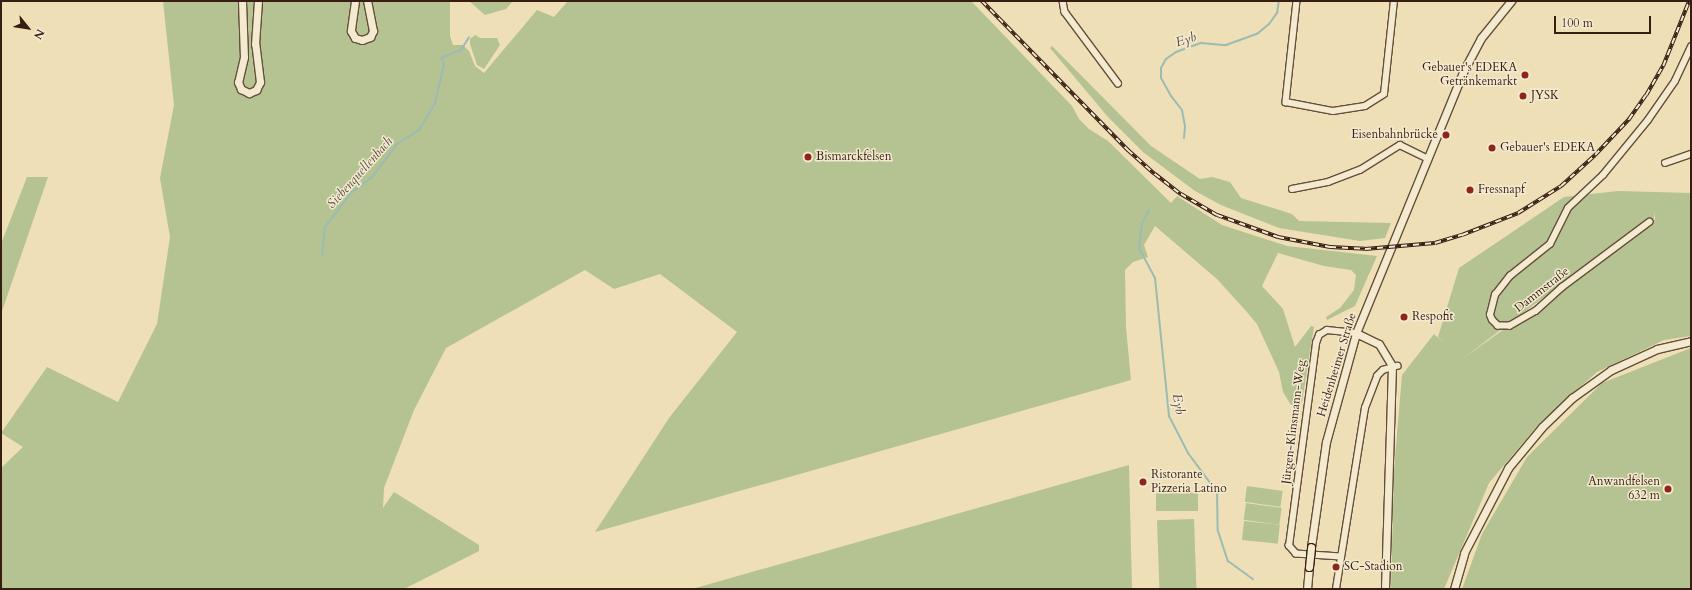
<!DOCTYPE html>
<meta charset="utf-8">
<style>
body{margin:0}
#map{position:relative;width:1692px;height:590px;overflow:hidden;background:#eedfb7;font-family:Cardo,serif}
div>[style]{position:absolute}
.green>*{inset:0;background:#b5c291;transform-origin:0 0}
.stream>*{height:2px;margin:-1px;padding:0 1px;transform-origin:1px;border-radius:1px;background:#9abcb3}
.roads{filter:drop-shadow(1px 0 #654e3b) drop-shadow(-1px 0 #654e3b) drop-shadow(0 1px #654e3b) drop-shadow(0 -1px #654e3b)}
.street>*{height:5.5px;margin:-2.75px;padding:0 2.75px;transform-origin:2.75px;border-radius:2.75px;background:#f4ead0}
.secondary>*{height:7px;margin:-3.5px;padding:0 3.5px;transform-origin:3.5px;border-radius:3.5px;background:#f4ead0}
.rail>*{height:3.5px;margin-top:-1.75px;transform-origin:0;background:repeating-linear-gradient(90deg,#f4ead0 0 6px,#371d12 0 12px);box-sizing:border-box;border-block:1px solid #371d12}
.bridges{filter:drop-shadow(1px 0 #371d12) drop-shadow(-1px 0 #371d12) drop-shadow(0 1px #371d12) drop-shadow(0 -1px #371d12)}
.secondary-bridge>*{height:7px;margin:-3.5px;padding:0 3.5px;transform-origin:3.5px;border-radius:3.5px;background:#f4ead0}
.dots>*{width:11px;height:11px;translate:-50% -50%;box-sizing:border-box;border:2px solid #f4ead0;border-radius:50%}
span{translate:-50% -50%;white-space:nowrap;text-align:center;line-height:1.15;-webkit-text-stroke:3px #f4ead0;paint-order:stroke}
.poi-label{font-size:12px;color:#371d12}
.right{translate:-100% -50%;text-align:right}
.left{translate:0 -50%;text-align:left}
.street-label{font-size:12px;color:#371d12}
.water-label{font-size:13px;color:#554d42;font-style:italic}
.frame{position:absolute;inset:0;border:2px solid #371d12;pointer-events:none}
.north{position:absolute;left:8px;top:8px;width:40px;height:40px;-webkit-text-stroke:3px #f4ead0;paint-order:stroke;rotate:120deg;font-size:11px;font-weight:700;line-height:16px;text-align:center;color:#371d12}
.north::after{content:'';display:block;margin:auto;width:14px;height:18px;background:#371d12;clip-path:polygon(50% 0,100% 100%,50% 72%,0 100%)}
.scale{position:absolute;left:1554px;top:16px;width:97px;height:18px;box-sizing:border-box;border:2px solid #371d12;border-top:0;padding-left:5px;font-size:12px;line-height:14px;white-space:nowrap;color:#371d12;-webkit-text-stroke:3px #f4ead0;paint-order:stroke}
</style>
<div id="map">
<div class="green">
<div style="clip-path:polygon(163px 1px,450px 1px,450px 36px,453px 45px,463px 45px,469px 51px,475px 66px,484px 73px,537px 10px,554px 17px,568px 1px,971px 1px,1072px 106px,1079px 119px,1089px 129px,1108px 141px,1171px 203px,1177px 196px,1222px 225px,1287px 246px,1377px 256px,1355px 306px,1327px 320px,1326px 317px,1340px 308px,1354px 290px,1356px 275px,1351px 270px,1324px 266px,1278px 253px,1262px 286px,1283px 309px,1295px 347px,1311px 326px,1314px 327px,1302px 402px,1291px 405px,1283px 392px,1279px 372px,1257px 324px,1246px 311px,1217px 279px,1155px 226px,1144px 245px,1148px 257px,1133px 262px,1125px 270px,1126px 327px,1131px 380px,595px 532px,669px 418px,737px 332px,660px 274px,614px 289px,585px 270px,446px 348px,414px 410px,384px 488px,383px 508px,394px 492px,479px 545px,479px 551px,404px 589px,1px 589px,1px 468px,23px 447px,1px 433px,47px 367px,118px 402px,157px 324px,170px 237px,160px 178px,174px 105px)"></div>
<div style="clip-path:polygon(469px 1px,513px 1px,506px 9px,485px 15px)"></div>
<div style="clip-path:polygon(475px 35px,480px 38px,497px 38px,500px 45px,484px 69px,477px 65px,470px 44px,470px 39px)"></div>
<div style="clip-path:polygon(1052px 46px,1151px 146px,1200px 179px,1212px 177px,1230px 182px,1241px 198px,1292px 214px,1299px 221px,1391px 223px,1385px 238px,1360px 241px,1279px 228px,1221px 205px,1195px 191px,1143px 152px,1108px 117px,1050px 48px)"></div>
<div style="clip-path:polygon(27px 177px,48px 177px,1px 314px,1px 244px)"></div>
<div style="clip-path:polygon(evenodd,1618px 191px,1691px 193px,1691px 336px,1664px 340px,1597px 372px,1537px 426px,1489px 483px,1444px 589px,1391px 589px,1394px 470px,1402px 375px,1434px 334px,1445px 344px,1438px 337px,1459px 268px,1564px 197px,1618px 191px,1655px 211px,1655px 219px,1629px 240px,1462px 359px,1556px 288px,1654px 219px,1655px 211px)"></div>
<div style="clip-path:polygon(1691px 348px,1691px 589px,1462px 589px,1482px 534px,1527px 457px,1602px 383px)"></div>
<div style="clip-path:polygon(1129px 465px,1132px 589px,692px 589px)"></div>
<div style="left:1247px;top:486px;width:36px;height:16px;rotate:8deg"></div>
<div style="left:1198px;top:492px;width:19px;height:42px;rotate:90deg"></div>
<div style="left:1246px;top:503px;width:36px;height:17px;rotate:8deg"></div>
<div style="left:1194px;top:519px;width:69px;height:37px;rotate:88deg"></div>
<div style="left:1244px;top:521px;width:36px;height:19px;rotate:6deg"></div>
</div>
<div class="stream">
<div style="left:1184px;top:138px;width:12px;rotate:-85deg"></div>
<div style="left:1185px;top:126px;width:16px;rotate:-101deg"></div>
<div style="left:1182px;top:110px;width:18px;rotate:-128deg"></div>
<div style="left:1171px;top:96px;width:21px;rotate:-119deg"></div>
<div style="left:1161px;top:78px;width:10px;rotate:-90deg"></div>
<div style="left:1161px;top:68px;width:10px;rotate:-61deg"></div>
<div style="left:1166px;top:59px;width:12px;rotate:-35deg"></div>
<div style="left:1176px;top:52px;width:27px;rotate:-20deg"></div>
<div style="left:1201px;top:43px;width:25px;rotate:5deg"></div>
<div style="left:1226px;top:45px;width:33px;rotate:-20deg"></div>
<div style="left:1257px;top:34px;width:16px;rotate:-40deg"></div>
<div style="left:1269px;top:24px;width:14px;rotate:-54deg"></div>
<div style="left:1277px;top:13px;width:12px;rotate:-81deg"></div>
<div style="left:1149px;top:210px;width:16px;rotate:117deg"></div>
<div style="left:1142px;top:224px;width:24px;rotate:97deg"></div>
<div style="left:1139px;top:248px;width:34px;rotate:62deg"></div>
<div style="left:1155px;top:278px;width:139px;rotate:84.2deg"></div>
<div style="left:1169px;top:416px;width:42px;rotate:62.8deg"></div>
<div style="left:1188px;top:453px;width:49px;rotate:53.4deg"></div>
<div style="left:1217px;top:492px;width:39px;rotate:89deg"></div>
<div style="left:1218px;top:531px;width:32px;rotate:72deg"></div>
<div style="left:1228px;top:561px;width:31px;rotate:36deg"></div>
<div style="left:322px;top:255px;width:28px;rotate:-84deg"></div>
<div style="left:325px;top:227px;width:43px;rotate:-52.6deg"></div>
<div style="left:351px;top:193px;width:26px;rotate:-37deg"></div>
<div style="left:372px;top:177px;width:41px;rotate:-52.9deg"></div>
<div style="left:397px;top:144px;width:26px;rotate:-32deg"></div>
<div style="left:419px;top:130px;width:31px;rotate:-59deg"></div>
<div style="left:435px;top:103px;width:40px;rotate:-77deg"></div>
<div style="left:444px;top:64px;width:7px;rotate:-117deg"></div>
<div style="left:441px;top:58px;width:22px;rotate:-22deg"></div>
<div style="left:461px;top:50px;width:15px;rotate:-58deg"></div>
</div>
<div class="roads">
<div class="street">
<div style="left:1063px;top:1px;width:11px;rotate:80deg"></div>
<div style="left:1065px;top:12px;width:89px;rotate:53.3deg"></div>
<div style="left:1297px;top:1px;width:102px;rotate:96.2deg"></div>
<div style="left:1286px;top:102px;width:48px;rotate:10.8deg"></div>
<div style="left:1333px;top:111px;width:32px;rotate:-9deg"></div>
<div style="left:1365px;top:106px;width:22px;rotate:-32deg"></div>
<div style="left:1384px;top:94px;width:94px;rotate:-83.9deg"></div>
<div style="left:1665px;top:163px;width:28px;rotate:-19deg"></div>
<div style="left:1292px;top:189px;width:37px;rotate:-11deg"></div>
<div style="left:1328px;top:182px;width:34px;rotate:-21deg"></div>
<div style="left:1360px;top:170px;width:47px;rotate:-32deg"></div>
<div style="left:1400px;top:145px;width:30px;rotate:26deg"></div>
<div style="left:1650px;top:222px;width:109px;rotate:143.2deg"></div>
<div style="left:1563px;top:287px;width:36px;rotate:138deg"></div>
<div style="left:1536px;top:311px;width:30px;rotate:150deg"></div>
<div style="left:1510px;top:326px;width:12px;rotate:180deg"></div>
<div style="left:1498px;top:326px;width:8px;rotate:-135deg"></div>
<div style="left:1492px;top:320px;width:5px;rotate:-112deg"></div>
<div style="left:1490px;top:315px;width:21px;rotate:-76deg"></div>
<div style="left:1495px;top:295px;width:24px;rotate:-52deg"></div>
<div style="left:1510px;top:276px;width:51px;rotate:-38.7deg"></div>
<div style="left:1550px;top:244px;width:40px;rotate:-63.4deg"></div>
<div style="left:1568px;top:208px;width:48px;rotate:-43.3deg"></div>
<div style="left:1603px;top:175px;width:71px;rotate:-50.7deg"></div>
<div style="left:1648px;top:120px;width:47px;rotate:-55.3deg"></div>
<div style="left:1675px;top:81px;width:38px;rotate:-65deg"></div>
<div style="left:1341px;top:557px;width:45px;rotate:-176.2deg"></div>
<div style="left:1296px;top:554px;width:11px;rotate:-131deg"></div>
<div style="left:1289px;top:546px;width:205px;rotate:-82.4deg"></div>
<div style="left:1316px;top:343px;width:9px;rotate:-69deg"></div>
<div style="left:1319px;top:335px;width:9px;rotate:-32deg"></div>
<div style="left:1327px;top:330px;width:29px;rotate:6deg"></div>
<div style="left:1336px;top:589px;width:183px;rotate:-80.9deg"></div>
<div style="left:1365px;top:408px;width:34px;rotate:-69deg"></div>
<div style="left:1377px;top:376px;width:8px;rotate:-45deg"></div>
<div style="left:1383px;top:370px;width:15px;rotate:-16deg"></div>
</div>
<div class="secondary">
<div style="left:242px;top:1px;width:56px;rotate:88deg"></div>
<div style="left:244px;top:57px;width:26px;rotate:103deg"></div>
<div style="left:238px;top:82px;width:8px;rotate:67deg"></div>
<div style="left:241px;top:89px;width:9px;rotate:27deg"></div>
<div style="left:249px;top:93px;width:8px;rotate:-23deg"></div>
<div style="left:256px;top:90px;width:9px;rotate:-63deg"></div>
<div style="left:260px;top:82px;width:38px;rotate:-97deg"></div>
<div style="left:255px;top:44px;width:43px;rotate:-86deg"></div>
<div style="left:355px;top:1px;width:30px;rotate:98deg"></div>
<div style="left:351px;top:31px;width:8px;rotate:60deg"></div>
<div style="left:355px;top:38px;width:7px;rotate:16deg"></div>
<div style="left:362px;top:40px;width:9px;rotate:-21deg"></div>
<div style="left:370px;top:37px;width:7px;rotate:-63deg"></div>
<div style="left:373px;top:31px;width:31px;rotate:-101deg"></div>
<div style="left:1356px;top:333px;width:25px;rotate:26deg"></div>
<div style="left:1379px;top:344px;width:26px;rotate:59deg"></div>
<div style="left:1392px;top:366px;width:223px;rotate:91.8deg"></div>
<div style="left:1311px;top:547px;width:106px;rotate:-81.9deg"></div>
<div style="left:1326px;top:442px;width:113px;rotate:-74.6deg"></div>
<div style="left:1356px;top:333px;width:282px;rotate:-67.7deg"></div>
<div style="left:1463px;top:72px;width:38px;rotate:-62deg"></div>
<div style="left:1481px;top:38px;width:48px;rotate:-51deg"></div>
<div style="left:1307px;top:589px;width:22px;rotate:-85deg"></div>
<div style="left:1454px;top:589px;width:37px;rotate:-74deg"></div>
<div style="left:1464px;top:553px;width:96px;rotate:-62.6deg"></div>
<div style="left:1508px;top:468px;width:53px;rotate:-50.3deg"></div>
<div style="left:1542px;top:427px;width:42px;rotate:-44deg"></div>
<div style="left:1572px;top:398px;width:48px;rotate:-35.7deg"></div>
<div style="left:1611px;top:370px;width:51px;rotate:-24.5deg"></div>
<div style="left:1657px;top:349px;width:35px;rotate:-13deg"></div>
</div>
</div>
<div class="rail">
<div style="left:982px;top:1px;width:209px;rotate:45.6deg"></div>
<div style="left:1128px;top:150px;width:36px;rotate:42deg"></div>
<div style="left:1155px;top:174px;width:33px;rotate:38deg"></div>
<div style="left:1181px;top:194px;width:42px;rotate:30.3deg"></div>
<div style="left:1217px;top:215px;width:65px;rotate:19.8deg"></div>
<div style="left:1278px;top:237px;width:53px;rotate:10.9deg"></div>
<div style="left:1330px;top:247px;width:35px;rotate:3deg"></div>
<div style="left:1365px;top:249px;width:70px;rotate:-4.9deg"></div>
<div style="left:1435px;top:243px;width:28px;rotate:-17deg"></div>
<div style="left:1462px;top:235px;width:60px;rotate:-21.4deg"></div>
<div style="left:1518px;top:213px;width:51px;rotate:-32.1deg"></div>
<div style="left:1561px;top:186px;width:46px;rotate:-42.4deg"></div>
<div style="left:1595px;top:155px;width:50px;rotate:-46.6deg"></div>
<div style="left:1629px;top:119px;width:29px;rotate:-55deg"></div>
<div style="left:1646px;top:95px;width:34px;rotate:-60deg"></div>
<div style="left:1663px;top:66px;width:70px;rotate:-68.2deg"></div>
</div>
<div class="bridges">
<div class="secondary-bridge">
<div style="left:1309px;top:567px;width:20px;rotate:-84deg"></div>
</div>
</div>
<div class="dots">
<div style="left:1525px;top:75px;background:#8f2418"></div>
<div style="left:1523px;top:96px;background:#8f2418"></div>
<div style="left:1446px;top:135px;background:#8f2418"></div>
<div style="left:1492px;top:148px;background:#8f2418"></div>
<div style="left:808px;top:157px;background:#8f2418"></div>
<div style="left:1470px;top:190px;background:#8f2418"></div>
<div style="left:1404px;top:317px;background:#8f2418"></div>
<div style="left:1143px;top:482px;background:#8f2418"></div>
<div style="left:1668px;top:489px;background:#8f2418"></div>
<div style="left:1336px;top:567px;background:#8f2418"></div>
</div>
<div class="poi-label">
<span class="right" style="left:1517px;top:75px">Gebauer's EDEKA<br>Getränkemarkt</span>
<span class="left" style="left:1531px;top:96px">JYSK</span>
<span class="right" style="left:1438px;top:135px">Eisenbahnbrücke</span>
<span class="left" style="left:1500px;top:148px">Gebauer's EDEKA</span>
<span class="left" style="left:816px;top:157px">Bismarckfelsen</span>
<span class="left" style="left:1478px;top:190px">Fressnapf</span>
<span class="left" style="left:1412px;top:317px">Respofit</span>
<span class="left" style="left:1151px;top:482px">Ristorante<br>Pizzeria Latino</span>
<span class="right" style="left:1660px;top:489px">Anwandfelsen<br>632 m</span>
<span class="left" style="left:1344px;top:567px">SC-Stadion</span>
</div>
<div class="street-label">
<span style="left:1542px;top:290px;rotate:-38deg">Dammstraße</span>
<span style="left:1337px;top:365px;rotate:-73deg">Heidenheimer Straße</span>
<span style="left:1294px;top:422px;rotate:-83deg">Jürgen-Klinsmann-Weg</span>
</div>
<div class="water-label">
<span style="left:1186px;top:40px;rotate:-18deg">Eyb</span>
<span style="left:360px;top:173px;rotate:-48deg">Siebenquellenbach</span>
<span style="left:1178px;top:404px;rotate:80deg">Eyb</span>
</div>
<div class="frame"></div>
<div class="north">N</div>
<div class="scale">100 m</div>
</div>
